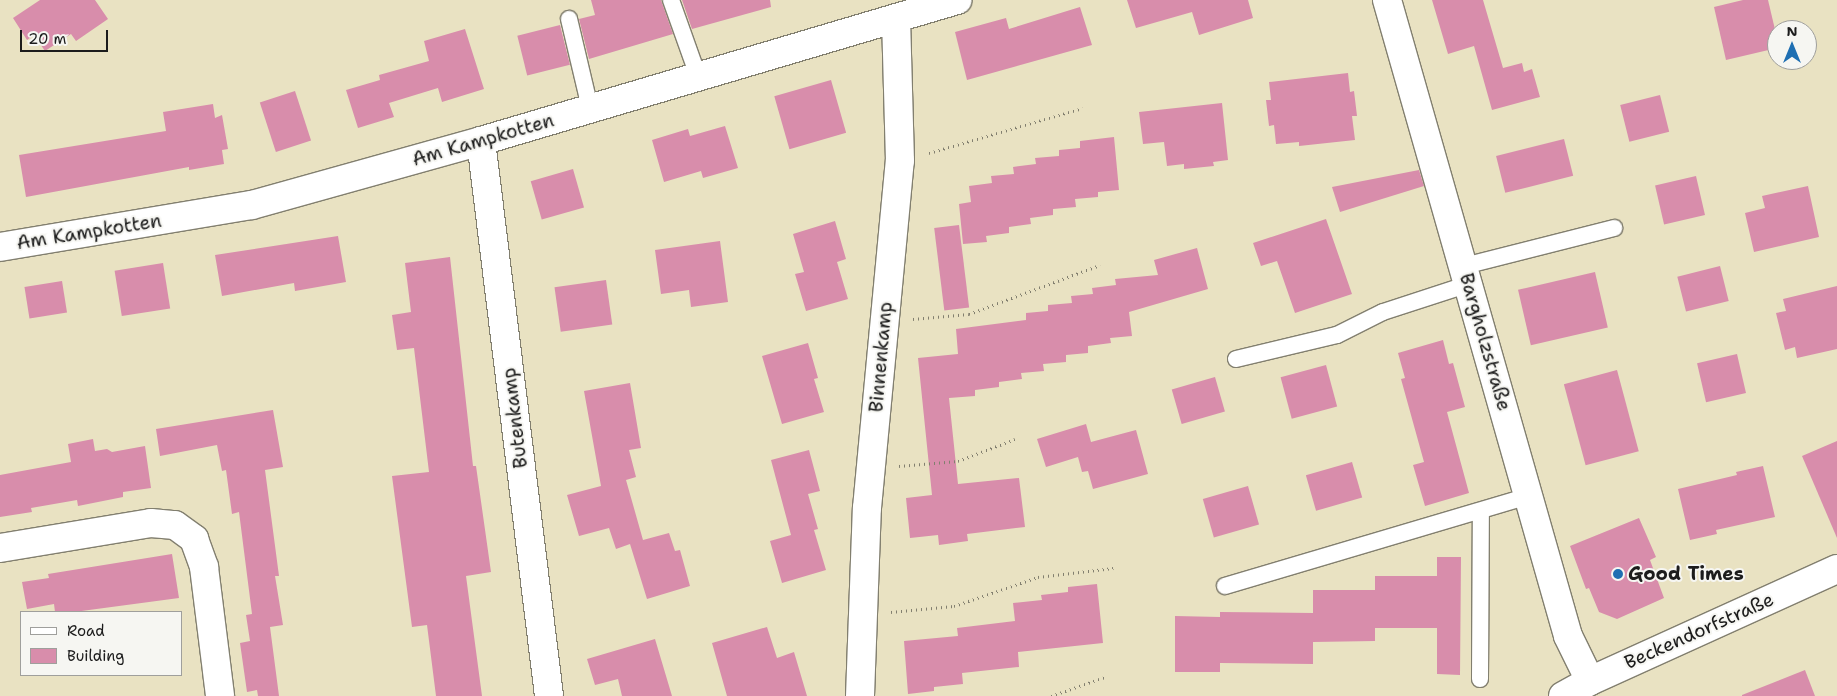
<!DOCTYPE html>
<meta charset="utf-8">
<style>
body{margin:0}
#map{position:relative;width:1837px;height:696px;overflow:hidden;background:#e9e2c2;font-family:"Shantell Sans",sans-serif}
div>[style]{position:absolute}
.building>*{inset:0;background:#d88dab;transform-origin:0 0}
.path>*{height:3px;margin-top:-1.5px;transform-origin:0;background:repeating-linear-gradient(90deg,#827f6f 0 1px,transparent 0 5px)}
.roads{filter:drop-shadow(1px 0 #827f6f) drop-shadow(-1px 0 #827f6f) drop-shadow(0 1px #827f6f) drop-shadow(0 -1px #827f6f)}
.service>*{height:16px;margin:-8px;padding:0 8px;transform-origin:8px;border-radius:8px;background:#fff}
.minor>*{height:28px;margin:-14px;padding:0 14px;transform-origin:14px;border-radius:14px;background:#fff}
.tertiary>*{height:28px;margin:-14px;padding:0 14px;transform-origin:14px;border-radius:14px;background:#fff}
.secondary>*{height:28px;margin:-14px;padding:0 14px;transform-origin:14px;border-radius:14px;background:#fff}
.dots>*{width:14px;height:14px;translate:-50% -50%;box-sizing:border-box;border:2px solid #f6f6f2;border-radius:50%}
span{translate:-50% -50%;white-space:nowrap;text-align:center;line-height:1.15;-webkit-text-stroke:4px #f6f6f2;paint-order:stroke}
.street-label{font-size:19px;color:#1c1c1c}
.poi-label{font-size:19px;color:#1c1c1c;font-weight:700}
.left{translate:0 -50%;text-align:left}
.legend{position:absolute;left:20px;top:611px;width:162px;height:65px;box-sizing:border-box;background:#f6f6f2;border:1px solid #9f9f9c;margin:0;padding:6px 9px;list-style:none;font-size:15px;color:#1c1c1c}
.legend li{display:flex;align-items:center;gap:10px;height:25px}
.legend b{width:25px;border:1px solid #9f9f9c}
.north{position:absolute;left:1767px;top:20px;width:50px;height:50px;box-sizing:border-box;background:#f6f6f2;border:1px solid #9f9f9c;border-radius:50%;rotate:0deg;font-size:14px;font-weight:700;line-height:20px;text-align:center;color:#1c1c1c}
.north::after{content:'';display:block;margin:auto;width:18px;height:22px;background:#1f6fb2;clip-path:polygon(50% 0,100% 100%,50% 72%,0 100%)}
.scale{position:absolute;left:20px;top:30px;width:88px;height:22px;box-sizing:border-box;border:2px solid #1c1c1c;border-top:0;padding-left:6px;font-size:15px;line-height:18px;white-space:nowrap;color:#1c1c1c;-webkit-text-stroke:4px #f6f6f2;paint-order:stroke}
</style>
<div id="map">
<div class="building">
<div style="clip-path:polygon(40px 0,95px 0,108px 19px,76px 41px,71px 34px,45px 51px,34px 35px,27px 40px,13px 18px)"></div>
<div style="clip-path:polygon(591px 0,661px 0,673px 34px,589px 59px,579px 19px,595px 15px)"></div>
<div style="clip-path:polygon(682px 0,770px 0,771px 7px,692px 29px)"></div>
<div style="clip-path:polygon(1127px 0,1248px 0,1253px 18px,1199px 35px,1192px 12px,1136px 28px)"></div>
<div style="clip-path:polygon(1432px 0,1483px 0,1503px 68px,1522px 63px,1524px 72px,1532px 69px,1540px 97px,1492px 110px,1474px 46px,1448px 54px)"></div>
<div style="clip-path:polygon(1743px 0,1768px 0,1777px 38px,1777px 48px,1726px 60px,1714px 7px)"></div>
<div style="clip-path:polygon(1080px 7px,1092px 45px,967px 80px,955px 32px,1006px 18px,1009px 29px)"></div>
<div style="left:560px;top:25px;width:41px;height:44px;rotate:76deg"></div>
<div style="clip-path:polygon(465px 29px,484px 89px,442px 102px,438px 88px,389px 103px,394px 117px,358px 128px,346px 90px,380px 80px,379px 75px,429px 61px,424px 41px)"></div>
<div style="clip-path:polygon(1348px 73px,1350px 92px,1354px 91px,1357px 116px,1352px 116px,1355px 140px,1299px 146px,1299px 142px,1276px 144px,1274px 125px,1269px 126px,1266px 100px,1271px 100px,1269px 82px)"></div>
<div style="left:831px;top:80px;width:55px;height:59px;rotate:74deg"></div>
<div style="left:295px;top:91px;width:52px;height:37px;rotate:72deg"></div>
<div style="left:1660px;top:95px;width:38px;height:41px;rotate:76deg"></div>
<div style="clip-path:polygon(1222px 103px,1228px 160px,1213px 162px,1214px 166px,1184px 169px,1184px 164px,1167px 166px,1164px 142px,1143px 144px,1139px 112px)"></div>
<div style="clip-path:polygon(213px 104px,215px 118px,222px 115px,228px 149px,222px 150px,224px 164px,189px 170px,189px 167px,26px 197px,19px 155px,166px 131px,163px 112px)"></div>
<div style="clip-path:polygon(725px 126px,738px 168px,703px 178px,701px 171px,664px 182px,652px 140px,688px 129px,690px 136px)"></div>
<div style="clip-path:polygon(1114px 137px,1119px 190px,1098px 192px,1098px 197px,1075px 199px,1076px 207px,1053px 209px,1053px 215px,1030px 218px,1031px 224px,1009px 227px,1009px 233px,986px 236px,987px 242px,963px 244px,959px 204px,971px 202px,969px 186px,992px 183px,991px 176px,1014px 174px,1013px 167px,1036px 164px,1035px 158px,1059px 156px,1059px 150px,1080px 148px,1080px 141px)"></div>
<div style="left:1564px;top:139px;width:38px;height:70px;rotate:76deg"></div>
<div style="left:573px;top:169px;width:40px;height:44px;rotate:74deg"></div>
<div style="clip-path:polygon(1419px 170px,1424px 186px,1340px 212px,1332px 187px)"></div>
<div style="left:1696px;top:176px;width:40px;height:42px;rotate:77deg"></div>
<div style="clip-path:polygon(1808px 186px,1819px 237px,1754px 252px,1745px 213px,1765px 208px,1762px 196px)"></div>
<div style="clip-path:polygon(1326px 219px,1352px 294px,1295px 313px,1277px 261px,1261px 266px,1253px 243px)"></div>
<div style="clip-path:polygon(835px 221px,846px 259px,837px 262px,848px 299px,806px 311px,795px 274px,804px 272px,793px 234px)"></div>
<div style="left:959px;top:225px;width:83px;height:25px;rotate:83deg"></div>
<div style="clip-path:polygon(338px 236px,346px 282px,295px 291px,294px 283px,222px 296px,215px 255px)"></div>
<div style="clip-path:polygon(720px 241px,728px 302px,691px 307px,689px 290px,661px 294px,655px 250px)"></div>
<div style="clip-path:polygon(1197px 248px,1208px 289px,1129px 312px,1132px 336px,1110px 338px,1111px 343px,1088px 346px,1088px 353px,1066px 355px,1066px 362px,1043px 364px,1044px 371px,1021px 373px,1022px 379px,999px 382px,999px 387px,975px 390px,975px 396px,949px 398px,958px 484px,1019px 478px,1025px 527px,967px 534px,968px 541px,939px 545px,938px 535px,910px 538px,906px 498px,932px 495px,918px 358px,958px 354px,956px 329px,1026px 320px,1026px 313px,1048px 311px,1048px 305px,1072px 303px,1071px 296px,1093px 294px,1092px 288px,1116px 285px,1115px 279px,1158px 275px,1154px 260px)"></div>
<div style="clip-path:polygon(450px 257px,473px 466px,476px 466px,491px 572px,466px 576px,482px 696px,436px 696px,427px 625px,412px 627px,392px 476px,429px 472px,414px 348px,397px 350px,392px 315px,411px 312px,405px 263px)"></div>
<div style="left:163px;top:263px;width:46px;height:49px;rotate:81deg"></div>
<div style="left:1720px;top:266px;width:36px;height:44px;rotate:76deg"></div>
<div style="left:1595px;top:272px;width:57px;height:79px;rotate:77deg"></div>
<div style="left:606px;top:280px;width:45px;height:52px;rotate:82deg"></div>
<div style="left:62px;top:281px;width:32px;height:38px;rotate:81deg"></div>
<div style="clip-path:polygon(1837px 286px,1837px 349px,1797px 358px,1795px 347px,1785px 350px,1776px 313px,1786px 311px,1783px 299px)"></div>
<div style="clip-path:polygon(1443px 340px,1449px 364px,1453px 363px,1465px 407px,1447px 412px,1469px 493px,1425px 506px,1413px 465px,1424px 462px,1401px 379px,1405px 378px,1398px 353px)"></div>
<div style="clip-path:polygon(808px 343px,818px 378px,814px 379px,824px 412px,782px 424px,762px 356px)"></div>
<div style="left:1737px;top:354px;width:40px;height:41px;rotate:77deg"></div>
<div style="left:1326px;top:365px;width:43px;height:47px;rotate:75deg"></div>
<div style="left:1617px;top:370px;width:84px;height:55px;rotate:75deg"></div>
<div style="left:1215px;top:377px;width:36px;height:45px;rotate:74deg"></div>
<div style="clip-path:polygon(630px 383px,641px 448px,629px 450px,636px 477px,626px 480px,643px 540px,669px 533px,675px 551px,680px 550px,690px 586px,647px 599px,630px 544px,616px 549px,609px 528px,579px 536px,567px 495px,601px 486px,584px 391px)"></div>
<div style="clip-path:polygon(273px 410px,283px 467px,265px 470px,279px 576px,275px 576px,283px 625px,270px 627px,279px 696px,258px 696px,257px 690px,247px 692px,240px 643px,250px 641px,246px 615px,252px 614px,239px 512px,232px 514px,226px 470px,222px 471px,217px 445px,160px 456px,156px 429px)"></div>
<div style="clip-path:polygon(1086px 424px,1091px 442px,1136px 430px,1148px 474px,1093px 489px,1088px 471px,1082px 472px,1078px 457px,1046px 467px,1037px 439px)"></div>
<div style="clip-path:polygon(93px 439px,95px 451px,107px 449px,112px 452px,145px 446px,151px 488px,123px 492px,123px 497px,78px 506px,77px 500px,31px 508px,32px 512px,0 517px,0 475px,71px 462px,68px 444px)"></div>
<div style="clip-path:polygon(1837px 441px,1837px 538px,1802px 456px)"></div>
<div style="clip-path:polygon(809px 450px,820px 491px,808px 494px,818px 529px,814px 530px,826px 570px,782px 583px,770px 541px,791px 535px,771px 460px)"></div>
<div style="left:1352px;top:462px;width:37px;height:48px;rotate:74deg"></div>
<div style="clip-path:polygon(1763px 466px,1775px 517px,1716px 530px,1717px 534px,1690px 540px,1678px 489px,1737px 475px,1736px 472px)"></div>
<div style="left:1248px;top:486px;width:40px;height:47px;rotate:74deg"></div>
<div style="clip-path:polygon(1639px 518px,1656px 557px,1650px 560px,1664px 598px,1617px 619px,1599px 612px,1589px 588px,1586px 589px,1570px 546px)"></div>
<div style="clip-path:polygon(172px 554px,179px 598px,74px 612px,55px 612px,54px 604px,27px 609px,22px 582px,49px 578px,48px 574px)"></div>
<div style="clip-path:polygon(1437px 557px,1461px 557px,1460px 675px,1437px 674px,1437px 628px,1375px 628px,1375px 641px,1313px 642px,1313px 664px,1220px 663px,1220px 672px,1175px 672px,1175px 616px,1220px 617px,1220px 612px,1313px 613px,1313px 590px,1375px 590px,1375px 576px,1437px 576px)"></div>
<div style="clip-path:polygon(1097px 584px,1103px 643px,1018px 652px,1019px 667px,962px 673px,963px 684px,934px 687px,934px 691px,908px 694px,904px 641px,958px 636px,957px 628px,1015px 621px,1013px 603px,1042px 600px,1041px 595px,1068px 592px,1068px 587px)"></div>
<div style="clip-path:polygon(767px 627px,777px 658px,794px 652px,807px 696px,727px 696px,712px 643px)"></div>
<div style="clip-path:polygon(655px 639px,672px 696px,622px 696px,618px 679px,595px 685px,587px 659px)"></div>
<div style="clip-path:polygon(1805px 670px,1815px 696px,1742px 696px,1742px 695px)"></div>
</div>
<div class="path">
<div style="left:929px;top:153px;width:160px;rotate:-16.3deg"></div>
<div style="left:913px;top:319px;width:56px;rotate:-5.1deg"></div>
<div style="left:969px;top:314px;width:140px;rotate:-20.5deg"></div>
<div style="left:899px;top:466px;width:59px;rotate:-4.8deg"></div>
<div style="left:958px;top:461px;width:61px;rotate:-21.1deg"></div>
<div style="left:891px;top:612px;width:63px;rotate:-5.4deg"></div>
<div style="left:954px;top:606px;width:89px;rotate:-19deg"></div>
<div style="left:1038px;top:577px;width:76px;rotate:-6.8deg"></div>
<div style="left:1051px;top:696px;width:57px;rotate:-19.4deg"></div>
</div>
<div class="roads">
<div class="service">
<div style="left:671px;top:0;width:81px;rotate:70.4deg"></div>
<div style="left:569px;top:19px;width:91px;rotate:76.7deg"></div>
<div style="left:1464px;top:266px;width:155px;rotate:-14.2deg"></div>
<div style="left:1236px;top:359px;width:104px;rotate:-13.4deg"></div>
<div style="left:1337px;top:335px;width:51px;rotate:-26.6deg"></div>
<div style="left:1383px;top:312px;width:90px;rotate:-18deg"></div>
<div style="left:1225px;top:586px;width:317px;rotate:-16.5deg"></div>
<div style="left:1480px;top:679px;width:168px;rotate:-89.7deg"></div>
</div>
<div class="minor">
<div style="left:481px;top:141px;width:559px;rotate:83.01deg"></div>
<div style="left:0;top:247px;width:255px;rotate:-9.5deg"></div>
<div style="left:252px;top:205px;width:238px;rotate:-15.6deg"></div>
<div style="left:481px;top:141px;width:497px;rotate:-16.5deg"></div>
<div style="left:0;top:548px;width:153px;rotate:-9.4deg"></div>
<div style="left:151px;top:523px;width:24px;rotate:5deg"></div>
<div style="left:175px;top:525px;width:24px;rotate:36deg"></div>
<div style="left:194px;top:539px;width:30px;rotate:70deg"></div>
<div style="left:204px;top:567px;width:130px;rotate:82.9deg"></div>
<div style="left:860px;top:696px;width:188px;rotate:-87.9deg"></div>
<div style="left:867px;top:508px;width:349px;rotate:-84.6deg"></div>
<div style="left:900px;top:161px;width:142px;rotate:-91.6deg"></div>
</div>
<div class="tertiary">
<div style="left:1563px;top:696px;width:31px;rotate:-29deg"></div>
</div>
<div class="secondary">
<div style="left:1387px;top:0;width:661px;rotate:74.11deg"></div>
<div style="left:1568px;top:636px;width:50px;rotate:63.9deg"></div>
<div style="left:1590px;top:681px;width:271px;rotate:-24.4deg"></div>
</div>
</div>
<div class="dots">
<div style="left:1618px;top:574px;background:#1f6fb2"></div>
</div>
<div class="street-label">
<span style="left:483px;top:140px;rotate:-16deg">Am Kampkotten</span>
<span style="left:89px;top:232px;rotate:-9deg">Am Kampkotten</span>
<span style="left:1485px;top:342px;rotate:74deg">Bargholzstraße</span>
<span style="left:881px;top:357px;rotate:-85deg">Binnenkamp</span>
<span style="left:515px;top:418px;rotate:-97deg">Butenkamp</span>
<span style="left:1699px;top:631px;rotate:-24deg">Beckendorfstraße</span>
</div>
<div class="poi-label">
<span class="left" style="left:1628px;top:574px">Good Times</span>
</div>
<ul class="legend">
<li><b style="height:6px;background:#fff"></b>Road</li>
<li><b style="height:14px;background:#d88dab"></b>Building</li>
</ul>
<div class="north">N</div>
<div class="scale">20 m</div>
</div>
